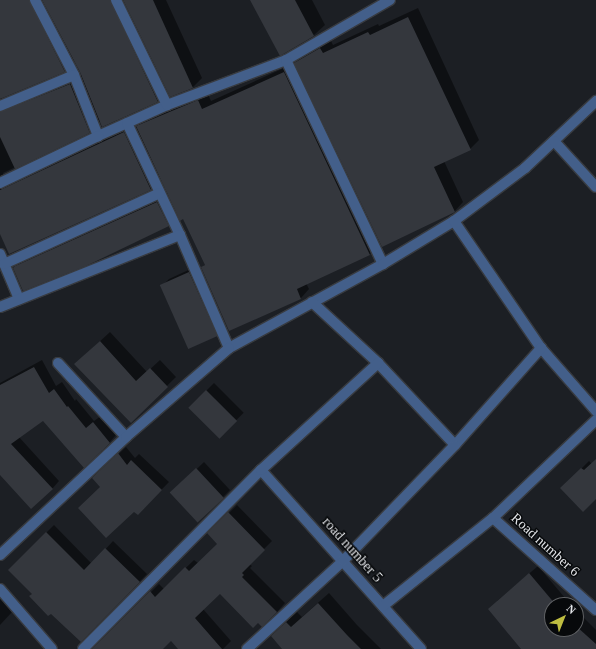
<!DOCTYPE html>
<style>
body{margin:0}
#map{position:relative;width:596px;height:649px;overflow:hidden;background:#1c1f24;font-family:Georgia,serif}
div>[style]{position:absolute}
.shadow>*{inset:0;background:#0007;transform-origin:0 0}
.building>*{inset:0;background:#34373d;transform-origin:0 0}
.roads{filter:drop-shadow(1px 0 #383b40) drop-shadow(-1px 0 #383b40) drop-shadow(0 1px #383b40) drop-shadow(0 -1px #383b40)}
.minor>*{height:10px;margin:-5px;padding:0 5px;transform-origin:5px;border-radius:5px;background:#435f8a}
span{translate:-50% -50%;white-space:nowrap;text-align:center;line-height:1.15;-webkit-text-stroke:3px #07090b;paint-order:stroke}
.street-label{font-size:14px;color:#e3e5e9}
.north{position:absolute;left:544px;top:597px;width:40px;height:40px;box-sizing:border-box;background:#07090b;border:1px solid #5f6164;border-radius:50%;rotate:43deg;font-size:11px;font-weight:700;line-height:16px;text-align:center;color:#e3e5e9}
.north::after{content:'';display:block;margin:auto;width:14px;height:18px;background:#bfbe41;clip-path:polygon(50% 0,100% 100%,50% 72%,0 100%)}
</style>
<div id="map">
<div class="shadow">
<div style="clip-path:polygon(evenodd,0 0,166px 0,202px 78px,192px 88px,168px 90px,158px 101px,102px 126px,100px 121px,89px 132px,3px 173px,6px 179px,134px 123px,136px 127px,146px 118px,207px 92px,211px 101px,293px 64px,378px 245px,370px 254px,306px 283px,309px 289px,301px 298px,229px 330px,202px 267px,206px 264px,184px 218px,179px 215px,168px 225px,14px 268px,25px 257px,168px 191px,161px 178px,151px 189px,10px 253px,0 232px,0 0,75px 60px,82px 74px,13px 103px,6px 102px,3px 98px,3px 96px,64px 71px,75px 60px)"></div>
<div style="clip-path:polygon(251px 0,312px 0,325px 25px,314px 35px)"></div>
<div style="clip-path:polygon(418px 8px,479px 140px,470px 149px,444px 161px,463px 202px,454px 212px,296px 63px,305px 54px,330px 39px,333px 45px,378px 24px,379px 26px)"></div>
<div style="clip-path:polygon(197px 266px,224px 328px,216px 335px,162px 286px,169px 279px)"></div>
<div style="clip-path:polygon(110px 332px,147px 372px,160px 360px,176px 377px,131px 421px,85px 355px)"></div>
<div style="clip-path:polygon(42px 360px,56px 386px,62px 382px,75px 401px,76px 399px,94px 421px,101px 416px,116px 435px,109px 443px,43px 420px,19px 437px,59px 481px,52px 489px,0 474px,0 383px)"></div>
<div style="left:214px;top:383px;width:42px;height:35px;rotate:45deg"></div>
<div style="clip-path:polygon(126px 447px,135px 458px,139px 454px,169px 482px,138px 514px,101px 487px,101px 471px)"></div>
<div style="clip-path:polygon(596px 460px,596px 497px,562px 488px,589px 461px,592px 464px)"></div>
<div style="clip-path:polygon(204px 462px,230px 490px,198px 522px,179px 486px)"></div>
<div style="clip-path:polygon(237px 505px,272px 541px,249px 564px,252px 566px,250px 568px,285px 603px,277px 612px,220px 593px,203px 609px,231px 641px,223px 649px,180px 649px,171px 639px,162px 649px,94px 649px,159px 584px,164px 589px,194px 560px,198px 563px,219px 544px,209px 533px)"></div>
<div style="clip-path:polygon(54px 525px,92px 564px,113px 541px,147px 574px,81px 641px,9px 570px)"></div>
<div style="clip-path:polygon(538px 566px,571px 605px,552px 605px,552px 629px,576px 629px,576px 610px,596px 630px,596px 649px,522px 649px,497px 601px)"></div>
<div style="clip-path:polygon(329px 593px,357px 625px,381px 649px,284px 649px,282px 626px,297px 612px,302px 617px)"></div>
<div style="clip-path:polygon(0 597px,13px 611px,0 625px)"></div>
</div>
<div class="building">
<div style="clip-path:polygon(0 0,29px 0,65px 72px,0 99px)"></div>
<div style="clip-path:polygon(42px 0,110px 0,158px 102px,102px 127px,80px 72px)"></div>
<div style="clip-path:polygon(123px 0,153px 0,193px 88px,170px 97px)"></div>
<div style="clip-path:polygon(250px 0,295px 0,314px 36px,280px 56px)"></div>
<div style="clip-path:polygon(408px 17px,471px 150px,434px 167px,455px 212px,382px 247px,294px 63px,320px 48px,323px 53px,368px 32px,370px 35px)"></div>
<div style="clip-path:polygon(284px 72px,370px 255px,297px 289px,301px 299px,229px 331px,201px 267px,205px 265px,183px 219px,180px 221px,136px 126px,198px 100px,202px 109px)"></div>
<div style="clip-path:polygon(70px 84px,90px 133px,15px 169px,0 137px,0 112px)"></div>
<div style="clip-path:polygon(124px 132px,151px 190px,9px 254px,0 234px,0 190px)"></div>
<div style="clip-path:polygon(157px 202px,169px 226px,86px 266px,23px 291px,13px 268px,15px 266px)"></div>
<div style="left:189px;top:272px;width:70px;height:32px;rotate:66deg"></div>
<div style="clip-path:polygon(100px 341px,136px 381px,150px 368px,168px 387px,131px 423px,74px 364px)"></div>
<div style="clip-path:polygon(34px 367px,49px 393px,54px 389px,67px 407px,68px 406px,86px 428px,93px 422px,110px 443px,84px 468px,43px 421px,11px 444px,53px 489px,31px 509px,0 475px,0 385px)"></div>
<div style="left:206px;top:390px;width:44px;height:25px;rotate:45deg"></div>
<div style="clip-path:polygon(118px 453px,127px 465px,131px 460px,162px 490px,138px 515px,134px 512px,106px 538px,78px 508px,100px 487px,92px 478px)"></div>
<div style="clip-path:polygon(596px 459px,596px 499px,583px 512px,560px 488px,581px 468px,584px 470px)"></div>
<div style="left:196px;top:468px;width:41px;height:36px;rotate:47deg"></div>
<div style="clip-path:polygon(228px 512px,265px 550px,242px 573px,244px 575px,242px 577px,277px 612px,262px 627px,258px 623px,253px 628px,220px 594px,195px 618px,222px 649px,178px 649px,171px 641px,163px 649px,92px 649px,150px 591px,155px 597px,185px 567px,189px 571px,217px 544px,207px 533px)"></div>
<div style="clip-path:polygon(46px 532px,84px 570px,105px 548px,140px 582px,81px 642px,51px 614px,48px 616px,29px 596px,32px 594px,8px 570px)"></div>
<div style="clip-path:polygon(529px 573px,556px 605px,552px 605px,552px 629px,576px 629px,576px 626px,596px 644px,596px 649px,521px 649px,488px 609px)"></div>
<div style="clip-path:polygon(318px 603px,347px 635px,361px 649px,282px 649px,271px 636px,286px 622px,291px 627px)"></div>
</div>
<div class="roads">
<div class="minor">
<div style="left:35px;top:0;width:85px;rotate:62.5deg"></div>
<div style="left:74px;top:75px;width:66px;rotate:68.5deg"></div>
<div style="left:98px;top:136px;width:76px;rotate:-24.2deg"></div>
<div style="left:167px;top:105px;width:127px;rotate:-20.7deg"></div>
<div style="left:286px;top:60px;width:120px;rotate:-30deg"></div>
<div style="left:116px;top:0;width:117px;rotate:64.1deg"></div>
<div style="left:286px;top:60px;width:226px;rotate:64.6deg"></div>
<div style="left:0;top:106px;width:80px;rotate:-22.7deg"></div>
<div style="left:127px;top:123px;width:124px;rotate:64.7deg"></div>
<div style="left:180px;top:235px;width:123px;rotate:66.6deg"></div>
<div style="left:229px;top:348px;width:175px;rotate:-28.6deg"></div>
<div style="left:383px;top:264px;width:83px;rotate:-31.2deg"></div>
<div style="left:454px;top:221px;width:89px;rotate:-36.7deg"></div>
<div style="left:525px;top:168px;width:98px;rotate:-43.3deg"></div>
<div style="left:554px;top:141px;width:62px;rotate:47.6deg"></div>
<div style="left:0;top:183px;width:109px;rotate:-25.6deg"></div>
<div style="left:454px;top:221px;width:154px;rotate:55.6deg"></div>
<div style="left:541px;top:348px;width:84px;rotate:48.9deg"></div>
<div style="left:0;top:254px;width:49px;rotate:67.1deg"></div>
<div style="left:4px;top:264px;width:171px;rotate:-24.5deg"></div>
<div style="left:312px;top:302px;width:90px;rotate:42.7deg"></div>
<div style="left:378px;top:363px;width:112px;rotate:46.8deg"></div>
<div style="left:455px;top:445px;width:130px;rotate:-48.4deg"></div>
<div style="left:0;top:307px;width:194px;rotate:-21.8deg"></div>
<div style="left:58px;top:363px;width:100px;rotate:47.4deg"></div>
<div style="left:261px;top:470px;width:240px;rotate:48.2deg"></div>
<div style="left:493px;top:518px;width:138px;rotate:41.8deg"></div>
<div style="left:0;top:555px;width:173px;rotate:-43.1deg"></div>
<div style="left:126px;top:437px;width:136px;rotate:-40.8deg"></div>
<div style="left:0;top:589px;width:79px;rotate:49.1deg"></div>
<div style="left:383px;top:606px;width:141px;rotate:-38.7deg"></div>
<div style="left:493px;top:518px;width:142px;rotate:-43.6deg"></div>
<div style="left:83px;top:649px;width:252px;rotate:-45.2deg"></div>
<div style="left:261px;top:470px;width:159px;rotate:-42.4deg"></div>
<div style="left:247px;top:649px;width:130px;rotate:-42.5deg"></div>
<div style="left:343px;top:561px;width:161px;rotate:-46deg"></div>
</div>
</div>
<div class="street-label">
<span style="left:545px;top:545px;rotate:42deg">Road number 6</span>
<span style="left:352px;top:550px;rotate:48deg">road number 5</span>
</div>
<div class="north">N</div>
</div>
